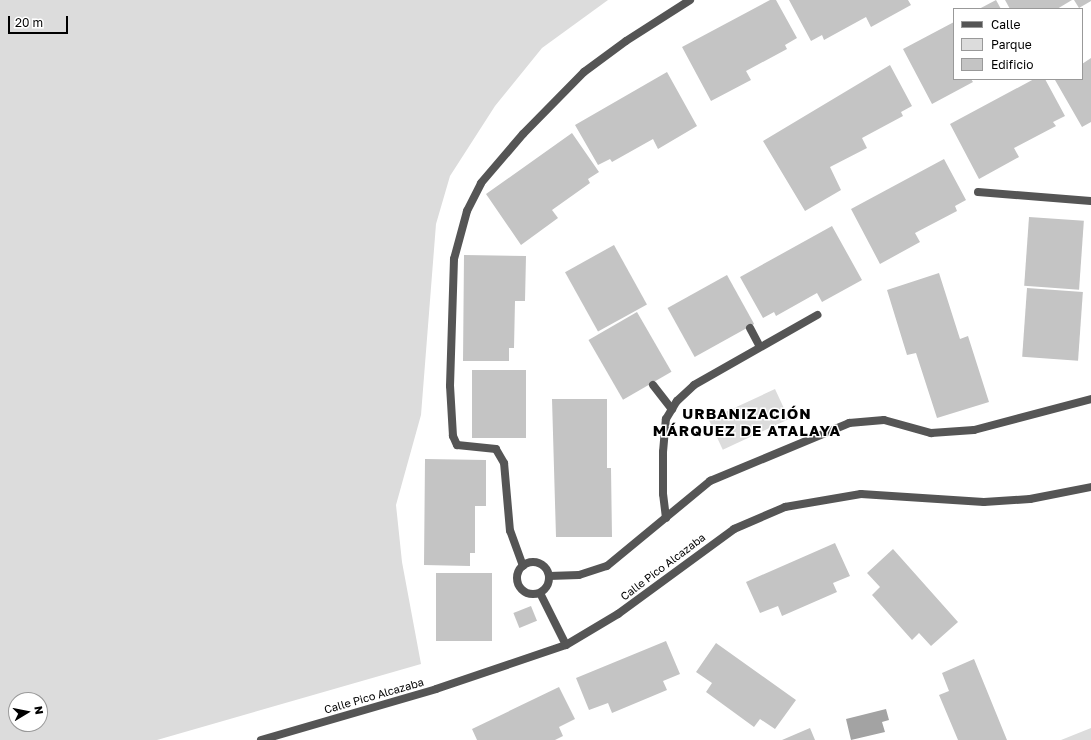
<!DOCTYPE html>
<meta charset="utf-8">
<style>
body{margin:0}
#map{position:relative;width:1091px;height:740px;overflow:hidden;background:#fff;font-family:"Golos Text",sans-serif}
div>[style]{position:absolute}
.green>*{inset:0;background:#dcdcdc;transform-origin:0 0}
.water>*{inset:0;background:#a3a3a3}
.building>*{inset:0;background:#c4c4c4;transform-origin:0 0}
.lane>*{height:8px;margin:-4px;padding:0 4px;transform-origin:4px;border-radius:4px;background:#555}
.street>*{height:8px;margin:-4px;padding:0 4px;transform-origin:4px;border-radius:4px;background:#555}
.street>.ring{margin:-4px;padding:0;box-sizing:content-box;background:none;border:8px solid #555;border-radius:50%}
span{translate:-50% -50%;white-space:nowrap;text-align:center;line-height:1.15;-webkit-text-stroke:3px #fff;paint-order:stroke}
.street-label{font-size:11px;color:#000}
.district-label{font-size:15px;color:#000;font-weight:700;letter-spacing:1px}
.legend{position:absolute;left:953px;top:8px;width:130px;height:72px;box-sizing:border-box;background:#fff;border:1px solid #999;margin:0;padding:5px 7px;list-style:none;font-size:12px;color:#000}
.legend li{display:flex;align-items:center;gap:8px;height:20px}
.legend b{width:20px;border:1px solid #999}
.north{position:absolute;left:8px;top:692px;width:40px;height:40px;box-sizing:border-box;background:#fff;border:1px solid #999;border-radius:50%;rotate:80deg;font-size:11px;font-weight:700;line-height:16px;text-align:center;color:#000}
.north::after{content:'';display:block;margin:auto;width:14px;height:18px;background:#000;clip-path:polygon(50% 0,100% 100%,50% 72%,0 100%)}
.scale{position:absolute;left:8px;top:16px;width:60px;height:18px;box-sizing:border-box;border:2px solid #000;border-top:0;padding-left:5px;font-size:12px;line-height:14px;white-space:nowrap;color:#000;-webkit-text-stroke:3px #fff;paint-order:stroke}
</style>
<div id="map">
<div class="green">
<div style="clip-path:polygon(evenodd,0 0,608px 0,542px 48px,495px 106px,450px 176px,436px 224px,421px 415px,396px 505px,402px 562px,421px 664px,157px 740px,0 740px,0 0,16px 700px,40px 700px,40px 724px,16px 724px,16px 700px)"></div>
<div style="left:775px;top:389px;width:33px;height:73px;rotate:65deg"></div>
<div style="clip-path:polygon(1091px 728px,1091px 740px,1061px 740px)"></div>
</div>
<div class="water">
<div style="clip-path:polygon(886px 709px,889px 720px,882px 722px,885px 732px,851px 740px,846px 719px)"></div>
</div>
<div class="building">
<div style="clip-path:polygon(770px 0,776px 0,797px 38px,785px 45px,787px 49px,746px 71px,751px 80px,711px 101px,682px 47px)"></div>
<div style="clip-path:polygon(789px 0,908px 0,911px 5px,871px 27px,866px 17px,824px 40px,822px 35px,811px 41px)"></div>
<div style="clip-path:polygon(996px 0,1001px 9px,979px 9px)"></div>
<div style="clip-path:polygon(1005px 0,1072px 0,1057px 9px,1010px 9px)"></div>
<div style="clip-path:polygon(1074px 0,1091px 0,1091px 1px,1079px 8px)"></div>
<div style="clip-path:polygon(954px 22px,954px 79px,971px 79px,973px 82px,932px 104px,903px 49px)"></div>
<div style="clip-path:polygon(1091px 58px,1091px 122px,1082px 127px,1055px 80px,1082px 79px,1082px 64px)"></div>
<div style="clip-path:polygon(890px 65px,912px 106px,901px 112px,903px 116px,862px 138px,867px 148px,830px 167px,841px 190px,805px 211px,763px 141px)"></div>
<div style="clip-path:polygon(667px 72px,697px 126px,658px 149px,653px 139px,612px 162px,610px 159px,598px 165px,575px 125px)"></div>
<div style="clip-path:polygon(1034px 79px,1045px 79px,1065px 116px,1053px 122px,1056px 126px,1014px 148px,1019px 157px,979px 179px,950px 124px)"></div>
<div style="clip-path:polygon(572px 133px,599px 172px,588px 179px,590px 183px,552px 210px,558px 218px,521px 245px,486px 194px)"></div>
<div style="clip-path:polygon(944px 159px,966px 200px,955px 206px,957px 211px,915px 233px,920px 242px,880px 264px,851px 209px)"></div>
<div style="left:1029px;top:217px;width:55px;height:69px;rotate:4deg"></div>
<div style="clip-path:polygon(832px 226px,862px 280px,822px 302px,817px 293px,776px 316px,774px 312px,763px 318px,740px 277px)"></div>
<div style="left:614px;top:245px;width:68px;height:56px;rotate:61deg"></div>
<div style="clip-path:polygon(464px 255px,526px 256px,525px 301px,515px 301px,514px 348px,509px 348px,509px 361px,463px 361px)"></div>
<div style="clip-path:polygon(939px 273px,960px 339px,968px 336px,989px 402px,937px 418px,916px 353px,907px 355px,887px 290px)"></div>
<div style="left:727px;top:275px;width:56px;height:68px;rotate:61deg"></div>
<div style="left:1027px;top:288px;width:56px;height:69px;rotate:4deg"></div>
<div style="left:637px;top:312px;width:69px;height:56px;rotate:60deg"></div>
<div style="left:472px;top:370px;width:54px;height:68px"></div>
<div style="clip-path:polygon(552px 399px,607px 399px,607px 468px,582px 468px,611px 468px,612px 537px,556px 537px)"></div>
<div style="clip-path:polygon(425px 459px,486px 460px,486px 506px,475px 506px,475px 553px,470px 553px,470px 566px,424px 565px)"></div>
<div style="clip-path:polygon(835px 543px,850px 576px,833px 583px,837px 592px,782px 616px,778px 606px,760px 613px,746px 582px)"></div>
<div style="clip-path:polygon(893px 549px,958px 622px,931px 646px,919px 633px,912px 640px,872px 595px,880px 587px,867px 573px)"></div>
<div style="left:436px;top:573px;width:56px;height:68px"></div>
<div style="left:531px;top:606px;width:16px;height:19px;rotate:68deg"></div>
<div style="clip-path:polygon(666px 641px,680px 674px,663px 681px,667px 690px,612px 713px,608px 703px,589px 710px,576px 678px)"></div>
<div style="clip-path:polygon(716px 643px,796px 700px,775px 729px,760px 719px,754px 727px,706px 692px,712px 683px,696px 672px)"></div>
<div style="clip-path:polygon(974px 659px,1007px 740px,958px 740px,939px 695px,949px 691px,942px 673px)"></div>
<div style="clip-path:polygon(559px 687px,575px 719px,559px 727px,563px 736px,555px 740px,477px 740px,472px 729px)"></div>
<div style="clip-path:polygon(810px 728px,815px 740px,782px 740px)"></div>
</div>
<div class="lane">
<div style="left:750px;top:328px;width:21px;rotate:62deg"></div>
<div style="left:653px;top:385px;width:31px;rotate:52deg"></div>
</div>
<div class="street">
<div style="left:978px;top:192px;width:113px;rotate:4.6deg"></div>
<div style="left:666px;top:518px;width:24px;rotate:-97deg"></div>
<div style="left:663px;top:494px;width:42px;rotate:-90deg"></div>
<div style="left:663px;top:452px;width:33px;rotate:-85deg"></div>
<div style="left:666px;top:419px;width:21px;rotate:-59deg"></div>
<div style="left:677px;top:401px;width:23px;rotate:-43deg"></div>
<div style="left:694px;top:385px;width:142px;rotate:-29.6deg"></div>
<div class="ring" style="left:517px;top:562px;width:24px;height:24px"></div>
<div style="left:523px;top:566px;width:37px;rotate:-110deg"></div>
<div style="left:510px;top:531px;width:68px;rotate:-95deg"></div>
<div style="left:504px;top:463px;width:16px;rotate:-120deg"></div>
<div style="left:496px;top:449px;width:39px;rotate:-174deg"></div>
<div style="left:457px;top:445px;width:10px;rotate:-114deg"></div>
<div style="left:453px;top:436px;width:50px;rotate:-93.4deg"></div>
<div style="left:450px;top:386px;width:127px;rotate:-88.2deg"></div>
<div style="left:454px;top:259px;width:50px;rotate:-74.8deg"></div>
<div style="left:467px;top:211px;width:31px;rotate:-63deg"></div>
<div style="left:481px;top:183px;width:65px;rotate:-49.4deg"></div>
<div style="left:523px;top:134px;width:87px;rotate:-45.5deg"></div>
<div style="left:584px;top:72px;width:52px;rotate:-36.4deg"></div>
<div style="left:626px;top:41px;width:76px;rotate:-32.6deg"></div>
<div style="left:549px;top:576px;width:30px;rotate:-2deg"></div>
<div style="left:579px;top:575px;width:29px;rotate:-18deg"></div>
<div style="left:607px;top:566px;width:134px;rotate:-39.5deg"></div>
<div style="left:710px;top:481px;width:151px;rotate:-22.6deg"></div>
<div style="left:849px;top:423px;width:35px;rotate:-5deg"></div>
<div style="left:884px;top:420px;width:49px;rotate:15.5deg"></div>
<div style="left:931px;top:433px;width:43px;rotate:-4deg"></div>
<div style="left:974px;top:430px;width:121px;rotate:-14.8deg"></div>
<div style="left:540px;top:593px;width:58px;rotate:63.4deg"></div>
<div style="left:261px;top:740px;width:182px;rotate:-16.2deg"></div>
<div style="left:436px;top:689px;width:137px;rotate:-18.7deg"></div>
<div style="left:566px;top:645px;width:61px;rotate:-30.8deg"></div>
<div style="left:618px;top:614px;width:144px;rotate:-36.2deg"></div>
<div style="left:734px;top:529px;width:56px;rotate:-23.3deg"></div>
<div style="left:785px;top:507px;width:77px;rotate:-9.7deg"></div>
<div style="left:861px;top:494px;width:123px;rotate:3.7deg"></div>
<div style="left:984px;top:502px;width:46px;rotate:-3.7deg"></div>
<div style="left:1030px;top:499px;width:62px;rotate:-11.1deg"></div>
</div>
<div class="street-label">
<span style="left:663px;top:567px;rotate:-37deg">Calle Pico Alcazaba</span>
<span style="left:374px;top:696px;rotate:-16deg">Calle Pico Alcazaba</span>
</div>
<div class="district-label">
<span style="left:747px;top:422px">URBANIZACIÓN<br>MÁRQUEZ DE ATALAYA</span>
</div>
<ul class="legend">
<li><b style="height:5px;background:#555"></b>Calle</li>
<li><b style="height:11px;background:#dcdcdc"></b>Parque</li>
<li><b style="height:11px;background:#c4c4c4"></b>Edificio</li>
</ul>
<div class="north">N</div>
<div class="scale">20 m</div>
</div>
